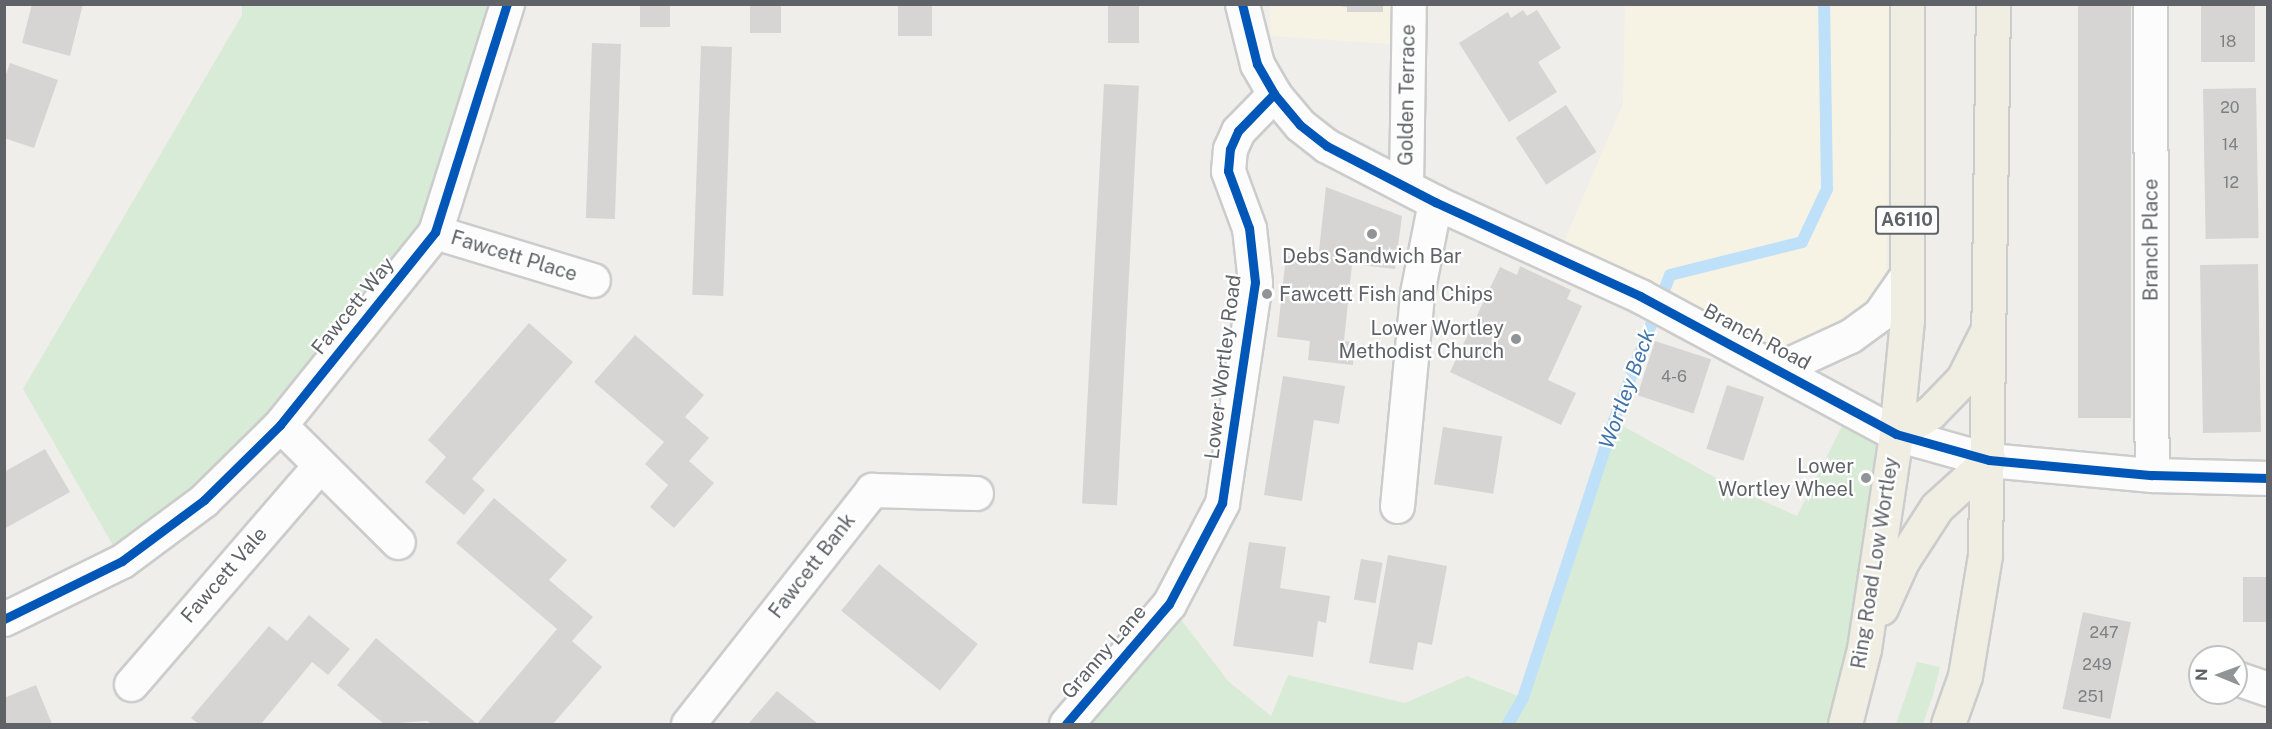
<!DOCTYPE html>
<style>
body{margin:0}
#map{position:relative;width:2272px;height:729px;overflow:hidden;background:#efeeea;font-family:"Public Sans",sans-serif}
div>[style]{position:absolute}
.commercial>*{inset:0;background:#f7f3e4}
.green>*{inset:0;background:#d8ebd6}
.stream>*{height:12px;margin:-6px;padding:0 6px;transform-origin:6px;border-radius:6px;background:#bfe0f9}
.building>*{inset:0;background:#d6d5d3;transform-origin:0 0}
.roads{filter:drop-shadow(2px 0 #cbcccc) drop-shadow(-2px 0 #cbcccc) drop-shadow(0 2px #cbcccc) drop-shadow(0 -2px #cbcccc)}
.minor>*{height:33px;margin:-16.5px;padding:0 16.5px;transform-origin:16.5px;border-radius:16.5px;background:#fdfcfc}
.highway>*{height:33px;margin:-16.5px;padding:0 16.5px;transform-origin:16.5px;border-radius:16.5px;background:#f0ede3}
.cycleway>*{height:9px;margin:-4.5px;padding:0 4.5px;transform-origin:4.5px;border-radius:4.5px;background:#0057b8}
.dots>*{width:16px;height:16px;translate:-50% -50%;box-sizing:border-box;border:3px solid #fff;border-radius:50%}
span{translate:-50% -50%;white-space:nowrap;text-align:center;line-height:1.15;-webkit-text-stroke:4.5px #fff;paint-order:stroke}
.number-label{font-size:16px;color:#7e8184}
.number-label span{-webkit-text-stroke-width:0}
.shield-label span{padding:2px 4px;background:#fff;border:2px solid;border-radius:4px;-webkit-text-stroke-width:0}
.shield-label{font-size:18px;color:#5f6368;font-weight:700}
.street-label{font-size:20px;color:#5f6368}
.poi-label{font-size:20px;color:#5f6368}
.left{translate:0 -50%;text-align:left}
.right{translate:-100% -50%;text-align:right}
.water-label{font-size:21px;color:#4174aa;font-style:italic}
.frame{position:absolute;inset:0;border:6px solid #5f6368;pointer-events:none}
.north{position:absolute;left:2188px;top:645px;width:60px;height:60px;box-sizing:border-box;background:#fff;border:2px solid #bfc1c3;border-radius:50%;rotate:271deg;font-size:16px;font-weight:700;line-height:24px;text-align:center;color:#5f6368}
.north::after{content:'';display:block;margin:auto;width:21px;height:27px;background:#919496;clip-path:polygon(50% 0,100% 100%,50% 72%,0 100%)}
</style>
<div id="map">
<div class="commercial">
<div style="clip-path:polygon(1270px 5px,1409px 5px,1408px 45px,1271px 36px)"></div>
<div style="clip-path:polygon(1625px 5px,1891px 5px,1886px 281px,1847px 323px,1780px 354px,1564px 242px,1623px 104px)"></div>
</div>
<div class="green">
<div style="clip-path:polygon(242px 5px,507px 5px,435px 232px,280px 425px,122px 561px,23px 389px,242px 15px)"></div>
<div style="clip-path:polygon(1851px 408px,1896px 434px,1864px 649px,1829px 724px,1066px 724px,1169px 604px,1228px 681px,1271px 716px,1288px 675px,1405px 703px,1467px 676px,1523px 698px,1614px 421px,1736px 489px,1797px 516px)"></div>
<div style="clip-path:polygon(1917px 662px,1940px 667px,1933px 695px,1923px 724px,1896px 724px)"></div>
</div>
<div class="stream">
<div style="left:1508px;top:724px;width:30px;rotate:-60deg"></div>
<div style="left:1523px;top:698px;width:292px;rotate:-71.8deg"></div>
<div style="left:1614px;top:421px;width:156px;rotate:-69deg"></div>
<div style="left:1670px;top:275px;width:136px;rotate:-14deg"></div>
<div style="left:1802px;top:242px;width:59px;rotate:-64.7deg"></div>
<div style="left:1827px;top:189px;width:185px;rotate:-90.9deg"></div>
</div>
<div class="building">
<div style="clip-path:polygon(32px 4px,83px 4px,70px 56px,22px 43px)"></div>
<div style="left:640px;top:4px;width:30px;height:23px"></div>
<div style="left:750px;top:4px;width:31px;height:29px"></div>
<div style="left:898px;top:4px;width:34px;height:32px"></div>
<div style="left:1108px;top:4px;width:31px;height:39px"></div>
<div style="clip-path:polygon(1326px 4px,1383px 4px,1383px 12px,1347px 12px,1347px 7px)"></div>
<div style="left:2078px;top:4px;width:53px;height:414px"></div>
<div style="left:2201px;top:4px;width:54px;height:58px"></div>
<div style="clip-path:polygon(1523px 10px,1527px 16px,1537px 10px,1561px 48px,1538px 62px,1557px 92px,1509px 122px,1459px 43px,1508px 12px,1511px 18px)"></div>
<div style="left:592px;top:43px;width:29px;height:175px;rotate:2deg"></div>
<div style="left:701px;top:46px;width:31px;height:249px;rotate:2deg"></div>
<div style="clip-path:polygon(10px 63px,58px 80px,34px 148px,4px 138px,4px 80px)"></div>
<div style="left:1104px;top:84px;width:35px;height:420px;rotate:3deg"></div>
<div style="left:2256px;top:88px;width:150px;height:53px;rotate:89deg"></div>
<div style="left:1566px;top:105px;width:56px;height:60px;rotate:57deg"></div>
<div style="clip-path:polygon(1326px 187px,1402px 216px,1395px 269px,1352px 264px,1344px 341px,1355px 342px,1353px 365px,1308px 360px,1310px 341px,1277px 337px,1286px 256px,1318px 260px)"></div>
<div style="left:2258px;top:264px;width:168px;height:58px;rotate:89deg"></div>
<div style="clip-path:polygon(1520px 266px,1571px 290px,1567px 299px,1582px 306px,1548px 380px,1576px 393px,1561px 425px,1450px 372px,1500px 267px,1517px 275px)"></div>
<div style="clip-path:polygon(529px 323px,573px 362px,472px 479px,485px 490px,464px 515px,425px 482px,446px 457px,428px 440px)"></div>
<div style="clip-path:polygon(635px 335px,704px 395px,685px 417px,709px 438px,689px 461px,714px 483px,674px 528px,650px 507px,668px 485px,645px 464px,664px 442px,594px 382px)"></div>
<div style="left:1655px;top:341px;width:59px;height:57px;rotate:18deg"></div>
<div style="clip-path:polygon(1283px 376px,1345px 386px,1339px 424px,1314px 420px,1302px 501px,1264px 495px)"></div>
<div style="left:1727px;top:385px;width:39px;height:67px;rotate:18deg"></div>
<div style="left:1443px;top:427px;width:60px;height:58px;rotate:9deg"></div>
<div style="clip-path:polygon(45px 449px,70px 492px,4px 529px,4px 472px)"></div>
<div style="clip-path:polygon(494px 498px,567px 560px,549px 580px,593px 617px,572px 641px,602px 667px,553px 724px,432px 724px,427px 721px,384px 724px,337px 685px,376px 638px,477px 724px,557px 629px,456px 543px)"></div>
<div style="clip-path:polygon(1249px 542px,1286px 547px,1280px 588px,1330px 596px,1326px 623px,1318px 621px,1313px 657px,1233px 646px)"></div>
<div style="clip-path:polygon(1388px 555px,1447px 566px,1432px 645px,1418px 642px,1413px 670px,1369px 663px)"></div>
<div style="left:1361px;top:559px;width:22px;height:41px;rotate:10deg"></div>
<div style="left:879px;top:564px;width:127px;height:60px;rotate:39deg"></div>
<div style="left:2243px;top:577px;width:25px;height:45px"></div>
<div style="left:2083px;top:612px;width:49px;height:99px;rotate:12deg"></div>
<div style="clip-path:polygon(309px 615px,350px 649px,328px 675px,312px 662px,261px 724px,199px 724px,191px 718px,269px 626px,287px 641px)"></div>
<div style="clip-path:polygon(36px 685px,52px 724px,4px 724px,4px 698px)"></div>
<div style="clip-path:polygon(777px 691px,801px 710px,818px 724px,748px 724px)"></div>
</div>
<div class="roads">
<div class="minor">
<div style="left:1242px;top:4px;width:62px;rotate:76deg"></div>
<div style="left:1257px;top:64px;width:34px;rotate:60deg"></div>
<div style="left:1274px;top:94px;width:40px;rotate:50deg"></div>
<div style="left:1300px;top:125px;width:34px;rotate:38deg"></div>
<div style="left:1327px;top:146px;width:122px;rotate:27.4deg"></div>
<div style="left:1435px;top:202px;width:226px;rotate:24.6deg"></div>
<div style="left:1640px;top:296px;width:291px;rotate:28.3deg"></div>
<div style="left:1896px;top:434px;width:97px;rotate:15.6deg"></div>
<div style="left:1989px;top:460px;width:164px;rotate:5.3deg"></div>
<div style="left:2152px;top:475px;width:116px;rotate:1.5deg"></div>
<div style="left:2150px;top:4px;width:471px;rotate:89.8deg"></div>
<div style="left:1406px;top:186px;width:182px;rotate:-89.1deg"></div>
<div style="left:435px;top:232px;width:165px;rotate:16.9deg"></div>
<div style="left:1778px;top:369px;width:79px;rotate:-24.6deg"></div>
<div style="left:1850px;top:336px;width:37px;rotate:-36deg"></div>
<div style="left:1880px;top:314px;width:47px;rotate:-55.3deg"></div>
<div style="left:280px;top:425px;width:166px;rotate:44.8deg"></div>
<div style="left:1397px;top:506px;width:214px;rotate:-84.6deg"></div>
<div style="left:1417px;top:293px;width:93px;rotate:-78.8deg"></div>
<div style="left:4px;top:619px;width:131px;rotate:-26.2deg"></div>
<div style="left:122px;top:561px;width:102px;rotate:-36.6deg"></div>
<div style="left:204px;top:500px;width:107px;rotate:-44.6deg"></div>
<div style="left:280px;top:425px;width:248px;rotate:-51.2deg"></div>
<div style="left:435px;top:232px;width:239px;rotate:-72.5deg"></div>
<div style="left:2236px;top:678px;width:34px;rotate:19deg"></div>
<div style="left:131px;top:684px;width:286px;rotate:-49.2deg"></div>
<div style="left:688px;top:724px;width:298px;rotate:-51.8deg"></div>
<div style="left:872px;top:490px;width:104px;rotate:1.7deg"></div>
<div style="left:1066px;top:724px;width:158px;rotate:-49.4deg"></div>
<div style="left:1169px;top:604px;width:114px;rotate:-62.3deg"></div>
<div style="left:1222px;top:503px;width:223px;rotate:-81.5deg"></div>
<div style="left:1255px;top:282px;width:54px;rotate:-96.3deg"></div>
<div style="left:1249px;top:228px;width:61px;rotate:-110.2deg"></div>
<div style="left:1228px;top:171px;width:22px;rotate:-85deg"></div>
<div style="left:1230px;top:149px;width:20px;rotate:-66deg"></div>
<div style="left:1238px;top:131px;width:52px;rotate:-45.8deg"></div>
</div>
<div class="highway">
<div style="left:1896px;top:434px;width:40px;rotate:-32deg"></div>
<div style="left:1930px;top:413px;width:47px;rotate:-45.9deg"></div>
<div style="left:1963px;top:379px;width:54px;rotate:-63.4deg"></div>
<div style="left:1881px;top:608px;width:51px;rotate:-65.9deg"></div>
<div style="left:1902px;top:561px;width:64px;rotate:-57.1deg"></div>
<div style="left:1937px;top:507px;width:70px;rotate:-42.1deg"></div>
<div style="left:1845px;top:724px;width:77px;rotate:-75.8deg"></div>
<div style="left:1864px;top:649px;width:217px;rotate:-81.5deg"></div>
<div style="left:1896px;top:434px;width:115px;rotate:-84.5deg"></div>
<div style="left:1907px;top:320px;width:316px;rotate:-90deg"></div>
<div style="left:1948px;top:724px;width:51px;rotate:-70.5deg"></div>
<div style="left:1965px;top:676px;width:123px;rotate:-80.6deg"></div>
<div style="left:1985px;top:555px;width:551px;rotate:-89.17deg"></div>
</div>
</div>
<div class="cycleway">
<div style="left:1242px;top:4px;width:62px;rotate:76deg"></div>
<div style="left:1257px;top:64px;width:34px;rotate:60deg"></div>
<div style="left:1274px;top:94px;width:40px;rotate:50deg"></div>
<div style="left:1300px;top:125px;width:34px;rotate:38deg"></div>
<div style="left:1327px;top:146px;width:122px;rotate:27.4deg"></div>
<div style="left:1435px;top:202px;width:226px;rotate:24.6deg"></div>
<div style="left:1640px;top:296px;width:291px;rotate:28.3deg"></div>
<div style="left:1896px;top:434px;width:97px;rotate:15.6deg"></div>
<div style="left:1989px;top:460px;width:164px;rotate:5.3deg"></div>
<div style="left:2152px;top:475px;width:116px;rotate:1.5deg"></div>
<div style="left:4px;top:619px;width:131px;rotate:-26.2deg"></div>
<div style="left:122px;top:561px;width:102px;rotate:-36.6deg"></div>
<div style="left:204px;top:500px;width:107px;rotate:-44.6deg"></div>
<div style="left:280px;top:425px;width:248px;rotate:-51.2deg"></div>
<div style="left:435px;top:232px;width:239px;rotate:-72.5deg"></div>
<div style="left:1066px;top:724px;width:158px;rotate:-49.4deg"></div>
<div style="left:1169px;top:604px;width:114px;rotate:-62.3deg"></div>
<div style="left:1222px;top:503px;width:223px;rotate:-81.5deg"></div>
<div style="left:1255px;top:282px;width:54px;rotate:-96.3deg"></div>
<div style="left:1249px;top:228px;width:61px;rotate:-110.2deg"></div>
<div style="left:1228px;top:171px;width:22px;rotate:-85deg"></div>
<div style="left:1230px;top:149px;width:20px;rotate:-66deg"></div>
<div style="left:1238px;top:131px;width:52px;rotate:-45.8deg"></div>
</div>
<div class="dots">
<div style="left:1372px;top:234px;background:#919496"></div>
<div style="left:1267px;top:294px;background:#919496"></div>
<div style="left:1516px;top:339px;background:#919496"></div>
<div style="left:1866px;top:478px;background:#919496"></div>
</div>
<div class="number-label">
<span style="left:2228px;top:42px">18</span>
<span style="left:2230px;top:108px">20</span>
<span style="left:2230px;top:145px">14</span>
<span style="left:2231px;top:183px">12</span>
<span style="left:1674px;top:377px">4-6</span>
<span style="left:2104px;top:633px">247</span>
<span style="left:2097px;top:665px">249</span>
<span style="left:2091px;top:697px">251</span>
</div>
<div class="shield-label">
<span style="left:1907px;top:220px">A6110</span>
</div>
<div class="street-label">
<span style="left:1407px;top:95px;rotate:-89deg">Golden Terrace</span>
<span style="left:2151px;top:240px;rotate:-90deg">Branch Place</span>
<span style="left:514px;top:256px;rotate:17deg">Fawcett Place</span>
<span style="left:353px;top:306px;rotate:-51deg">Fawcett Way</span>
<span style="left:1757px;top:337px;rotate:28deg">Branch Road</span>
<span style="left:1223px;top:367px;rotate:-83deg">Lower Wortley Road</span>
<span style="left:1875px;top:563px;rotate:-81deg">Ring Road Low Wortley</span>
<span style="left:812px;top:566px;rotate:-52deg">Fawcett Bank</span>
<span style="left:224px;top:575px;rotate:-49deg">Fawcett Vale</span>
<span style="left:1104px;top:652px;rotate:-49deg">Granny Lane</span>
</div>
<div class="poi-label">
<span style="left:1372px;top:256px">Debs Sandwich Bar</span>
<span class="left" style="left:1279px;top:294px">Fawcett Fish and Chips</span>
<span class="right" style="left:1504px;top:340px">Lower Wortley<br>Methodist Church</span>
<span class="right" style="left:1854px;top:478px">Lower<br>Wortley Wheel</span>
</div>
<div class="water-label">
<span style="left:1627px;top:389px;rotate:-70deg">Wortley Beck</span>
</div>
<div class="frame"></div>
<div class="north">N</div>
</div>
